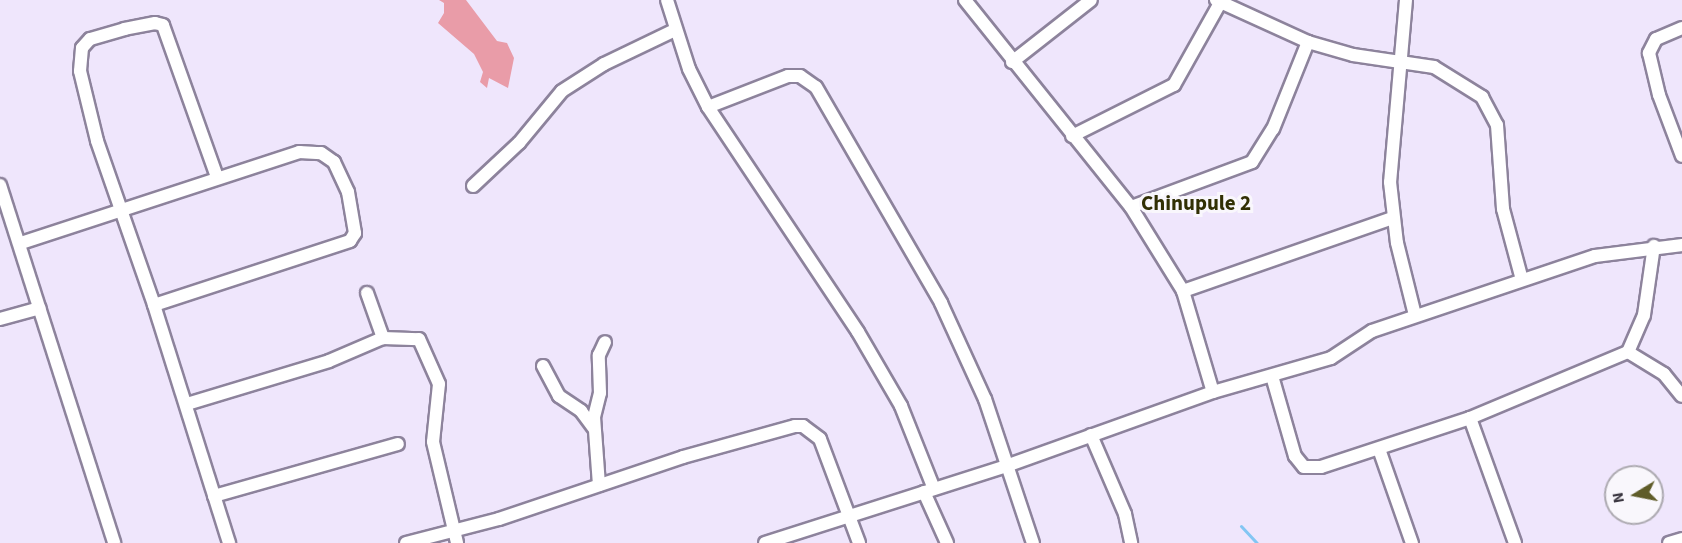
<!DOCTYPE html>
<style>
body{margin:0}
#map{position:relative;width:1682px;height:543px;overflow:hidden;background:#efe6fc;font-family:"Source Sans 3",sans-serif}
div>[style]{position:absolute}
.forest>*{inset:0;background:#e99ca8}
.stream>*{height:3px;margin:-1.5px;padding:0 1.5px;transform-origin:1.5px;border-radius:1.5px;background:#83c6f3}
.roads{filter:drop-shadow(2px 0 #8d839c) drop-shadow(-2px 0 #8d839c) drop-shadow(0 2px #8d839c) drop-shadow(0 -2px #8d839c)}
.minor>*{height:12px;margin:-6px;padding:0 6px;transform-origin:6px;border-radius:6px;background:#fff}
span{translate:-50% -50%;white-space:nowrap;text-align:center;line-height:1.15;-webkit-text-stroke:6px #f9f7fc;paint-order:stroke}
.quarter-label{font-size:21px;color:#312f04;font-weight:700}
.north{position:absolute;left:1604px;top:465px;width:60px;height:60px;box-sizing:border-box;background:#f9f7fc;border:2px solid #adaab1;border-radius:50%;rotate:260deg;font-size:16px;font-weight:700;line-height:24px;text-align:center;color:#3b3741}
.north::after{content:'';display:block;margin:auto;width:21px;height:27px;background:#5f5c29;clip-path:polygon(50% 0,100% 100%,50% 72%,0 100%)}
</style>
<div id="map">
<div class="forest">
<div style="clip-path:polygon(439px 0,466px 0,497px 41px,507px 43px,514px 58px,508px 88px,489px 78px,487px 88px,480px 82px,483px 72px,474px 54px,438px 23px,444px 13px,444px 3px)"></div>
</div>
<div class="stream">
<div style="left:1241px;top:526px;width:23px;rotate:47deg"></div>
</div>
<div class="roads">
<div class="minor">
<div style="left:667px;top:0;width:72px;rotate:72.3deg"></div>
<div style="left:689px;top:69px;width:42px;rotate:63.4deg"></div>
<div style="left:708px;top:107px;width:270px;rotate:56.3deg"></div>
<div style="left:858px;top:332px;width:86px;rotate:59.8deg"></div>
<div style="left:901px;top:406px;width:89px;rotate:68.3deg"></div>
<div style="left:965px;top:0;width:265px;rotate:51.3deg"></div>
<div style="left:1131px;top:207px;width:99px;rotate:58.2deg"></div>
<div style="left:1183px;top:291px;width:105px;rotate:73.5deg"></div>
<div style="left:1216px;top:0;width:101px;rotate:24.5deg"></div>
<div style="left:1308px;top:42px;width:47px;rotate:16.1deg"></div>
<div style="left:1353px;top:55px;width:82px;rotate:8.4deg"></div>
<div style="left:1434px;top:67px;width:57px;rotate:32deg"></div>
<div style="left:1482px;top:97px;width:32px;rotate:62deg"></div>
<div style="left:1497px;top:125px;width:84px;rotate:85.9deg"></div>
<div style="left:1503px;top:209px;width:73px;rotate:75deg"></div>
<div style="left:1406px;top:0;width:183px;rotate:95deg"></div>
<div style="left:1390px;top:182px;width:61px;rotate:83.5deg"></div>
<div style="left:1397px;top:243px;width:74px;rotate:76deg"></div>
<div style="left:1682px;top:28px;width:28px;rotate:157deg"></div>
<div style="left:1656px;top:39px;width:16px;rotate:117deg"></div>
<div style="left:1649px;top:53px;width:43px;rotate:76.6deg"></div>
<div style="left:1659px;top:95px;width:65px;rotate:69.3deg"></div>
<div style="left:1012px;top:62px;width:100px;rotate:-38.1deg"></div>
<div style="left:708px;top:107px;width:86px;rotate:-21.2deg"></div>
<div style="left:788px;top:76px;width:12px"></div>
<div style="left:800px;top:76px;width:19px;rotate:35deg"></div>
<div style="left:816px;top:87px;width:250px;rotate:59.9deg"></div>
<div style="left:941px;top:303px;width:106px;rotate:65.4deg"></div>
<div style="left:985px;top:399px;width:152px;rotate:71.6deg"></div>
<div style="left:1072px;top:136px;width:114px;rotate:-26.6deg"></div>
<div style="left:1174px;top:85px;width:94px;rotate:-60.7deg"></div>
<div style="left:217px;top:177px;width:161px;rotate:-109.6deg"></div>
<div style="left:163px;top:25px;width:8px;rotate:-166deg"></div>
<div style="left:155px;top:23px;width:31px;rotate:169deg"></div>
<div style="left:125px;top:29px;width:36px;rotate:164deg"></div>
<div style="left:90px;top:39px;width:12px;rotate:132deg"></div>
<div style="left:82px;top:48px;width:23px;rotate:95deg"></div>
<div style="left:80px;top:71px;width:72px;rotate:76.3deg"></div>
<div style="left:97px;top:141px;width:174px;rotate:70.8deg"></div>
<div style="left:154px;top:305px;width:250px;rotate:72.5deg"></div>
<div style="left:0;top:185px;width:376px;rotate:72.3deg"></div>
<div style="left:473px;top:186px;width:63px;rotate:-43.1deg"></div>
<div style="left:519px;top:143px;width:67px;rotate:-50.4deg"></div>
<div style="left:562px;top:91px;width:50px;rotate:-32.7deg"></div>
<div style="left:604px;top:64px;width:79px;rotate:-25.6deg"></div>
<div style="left:1131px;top:207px;width:129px;rotate:-20.4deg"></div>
<div style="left:1252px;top:162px;width:39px;rotate:-58deg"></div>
<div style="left:1273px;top:129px;width:94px;rotate:-68.1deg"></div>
<div style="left:21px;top:243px;width:293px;rotate:-18.1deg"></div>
<div style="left:299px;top:152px;width:22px;rotate:3deg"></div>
<div style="left:321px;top:153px;width:16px;rotate:35deg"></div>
<div style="left:334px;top:162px;width:33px;rotate:65deg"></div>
<div style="left:348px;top:192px;width:42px;rotate:80.3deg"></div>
<div style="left:355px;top:233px;width:9px;rotate:122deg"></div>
<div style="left:350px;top:241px;width:206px;rotate:161.9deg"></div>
<div style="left:1183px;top:291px;width:222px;rotate:-19.2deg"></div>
<div style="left:367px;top:293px;width:48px;rotate:70.4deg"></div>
<div style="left:0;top:319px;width:41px;rotate:-15.4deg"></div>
<div style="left:1628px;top:352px;width:42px;rotate:31.4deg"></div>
<div style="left:1664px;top:374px;width:28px;rotate:51deg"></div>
<div style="left:543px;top:366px;width:34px;rotate:62deg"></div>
<div style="left:559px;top:396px;width:27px;rotate:34deg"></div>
<div style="left:581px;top:411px;width:21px;rotate:53deg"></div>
<div style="left:1272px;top:376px;width:83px;rotate:74deg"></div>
<div style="left:1295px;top:456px;width:14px;rotate:51deg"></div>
<div style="left:1304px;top:467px;width:17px"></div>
<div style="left:1321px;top:467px;width:157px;rotate:-18.2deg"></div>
<div style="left:1470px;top:418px;width:171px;rotate:-22.7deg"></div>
<div style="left:1628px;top:352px;width:40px;rotate:-66.6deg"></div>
<div style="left:1644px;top:315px;width:70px;rotate:-81.8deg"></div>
<div style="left:187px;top:404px;width:148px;rotate:-16.8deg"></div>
<div style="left:329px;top:361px;width:59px;rotate:-23.1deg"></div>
<div style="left:383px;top:338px;width:36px;rotate:2deg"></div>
<div style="left:419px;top:339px;width:49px;rotate:66deg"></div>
<div style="left:439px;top:384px;width:58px;rotate:95.9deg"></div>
<div style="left:433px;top:442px;width:104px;rotate:76.6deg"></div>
<div style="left:1470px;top:418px;width:133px;rotate:70.2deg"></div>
<div style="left:1091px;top:435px;width:86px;rotate:66.7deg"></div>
<div style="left:1125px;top:514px;width:30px;rotate:78deg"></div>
<div style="left:1379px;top:449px;width:100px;rotate:70.7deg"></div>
<div style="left:599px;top:485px;width:68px;rotate:-94.2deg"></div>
<div style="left:594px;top:417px;width:25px;rotate:-76deg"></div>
<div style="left:600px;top:393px;width:38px;rotate:-92deg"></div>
<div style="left:599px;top:355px;width:14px;rotate:-65deg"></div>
<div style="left:924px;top:492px;width:56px;rotate:65.7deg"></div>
<div style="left:214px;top:496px;width:191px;rotate:-15.8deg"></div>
<div style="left:406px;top:543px;width:96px;rotate:-14.5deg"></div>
<div style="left:499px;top:519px;width:194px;rotate:-18.6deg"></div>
<div style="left:683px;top:457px;width:116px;rotate:-15.5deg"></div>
<div style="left:795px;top:426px;width:8px"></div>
<div style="left:803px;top:426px;width:21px;rotate:37deg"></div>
<div style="left:820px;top:439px;width:111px;rotate:69.4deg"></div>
<div style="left:765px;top:543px;width:256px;rotate:-17.7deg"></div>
<div style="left:1009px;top:465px;width:217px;rotate:-19.7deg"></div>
<div style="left:1213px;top:392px;width:123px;rotate:-16.1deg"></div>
<div style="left:1331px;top:358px;width:49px;rotate:-33.4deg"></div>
<div style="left:1372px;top:331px;width:235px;rotate:-18.6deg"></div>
<div style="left:1595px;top:256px;width:88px;rotate:-7.2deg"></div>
<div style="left:1669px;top:543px;width:14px;rotate:-17deg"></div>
</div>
</div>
<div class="quarter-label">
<span style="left:1196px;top:203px">Chinupule 2</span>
</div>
<div class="north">N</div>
</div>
